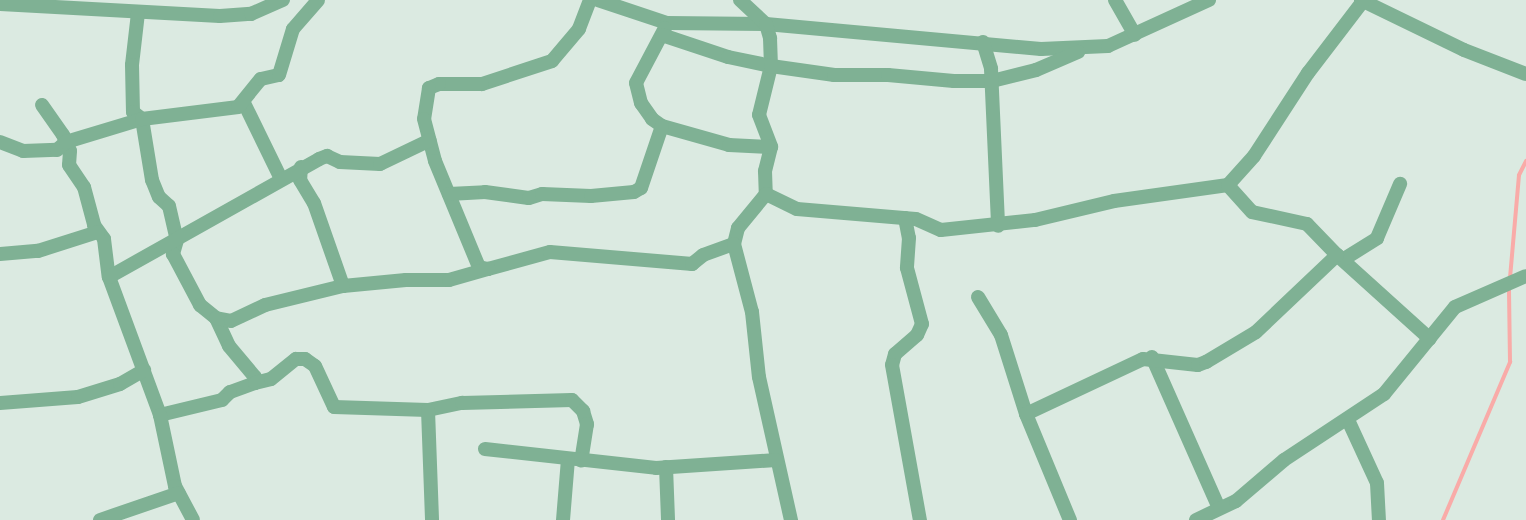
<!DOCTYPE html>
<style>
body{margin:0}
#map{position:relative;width:1526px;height:520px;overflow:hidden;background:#dbeae1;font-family:Rubik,sans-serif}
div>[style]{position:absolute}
.stream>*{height:4px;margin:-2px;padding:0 2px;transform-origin:2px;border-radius:2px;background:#f9aba8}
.street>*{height:14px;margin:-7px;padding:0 7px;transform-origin:7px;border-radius:7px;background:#7fb194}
span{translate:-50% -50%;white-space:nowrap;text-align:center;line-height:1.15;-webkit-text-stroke:6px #e8f8ee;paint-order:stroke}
</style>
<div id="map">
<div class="stream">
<div style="left:1510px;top:278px;width:103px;rotate:-85deg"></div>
<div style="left:1519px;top:175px;width:16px;rotate:-63deg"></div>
<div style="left:1443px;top:520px;width:172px;rotate:-67deg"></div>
<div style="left:1510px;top:362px;width:76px;rotate:-90.8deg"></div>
</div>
<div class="street">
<div style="left:590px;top:0;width:31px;rotate:111deg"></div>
<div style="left:579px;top:29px;width:42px;rotate:130.2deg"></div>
<div style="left:552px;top:61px;width:74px;rotate:161.8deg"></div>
<div style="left:482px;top:84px;width:43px;rotate:180deg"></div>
<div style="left:439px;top:84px;width:11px;rotate:158deg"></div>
<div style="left:429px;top:88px;width:31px;rotate:99deg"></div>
<div style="left:424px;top:119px;width:43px;rotate:75.3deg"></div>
<div style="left:435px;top:161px;width:115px;rotate:67.5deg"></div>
<div style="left:479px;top:267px;width:9px;rotate:13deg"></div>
<div style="left:488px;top:269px;width:64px;rotate:-15.3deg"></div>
<div style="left:550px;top:252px;width:143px;rotate:4.8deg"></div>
<div style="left:692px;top:264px;width:14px;rotate:-39deg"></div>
<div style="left:703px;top:255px;width:33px;rotate:-20deg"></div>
<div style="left:598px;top:0;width:73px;rotate:18.4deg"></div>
<div style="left:667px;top:23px;width:99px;rotate:0.6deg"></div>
<div style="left:766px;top:24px;width:276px;rotate:5.2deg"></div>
<div style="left:1041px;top:49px;width:67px;rotate:-2.6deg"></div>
<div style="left:1108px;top:46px;width:111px;rotate:-24.5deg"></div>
<div style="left:740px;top:0;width:35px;rotate:43deg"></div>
<div style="left:766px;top:24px;width:15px;rotate:74deg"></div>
<div style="left:770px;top:38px;width:28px;rotate:88deg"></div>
<div style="left:771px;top:66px;width:50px;rotate:103.8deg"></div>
<div style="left:759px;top:115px;width:34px;rotate:69deg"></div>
<div style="left:771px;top:147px;width:25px;rotate:104deg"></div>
<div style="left:765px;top:171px;width:23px;rotate:88deg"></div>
<div style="left:766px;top:194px;width:44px;rotate:129.5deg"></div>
<div style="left:738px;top:228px;width:16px;rotate:104deg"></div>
<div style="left:734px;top:244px;width:70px;rotate:75.2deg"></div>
<div style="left:752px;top:312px;width:65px;rotate:83.9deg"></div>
<div style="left:759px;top:377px;width:147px;rotate:77.4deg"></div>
<div style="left:1115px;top:0;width:40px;rotate:60.3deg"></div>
<div style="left:1361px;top:0;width:114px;rotate:25.9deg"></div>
<div style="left:1464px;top:50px;width:66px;rotate:21.2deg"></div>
<div style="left:0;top:4px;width:220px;rotate:3.1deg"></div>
<div style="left:220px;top:16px;width:31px;rotate:-4deg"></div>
<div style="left:251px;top:14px;width:35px;rotate:-24deg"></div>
<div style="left:138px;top:13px;width:52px;rotate:96.6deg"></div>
<div style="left:132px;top:65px;width:47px;rotate:88.8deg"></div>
<div style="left:133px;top:112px;width:11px;rotate:38deg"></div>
<div style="left:142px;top:119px;width:62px;rotate:80.7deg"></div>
<div style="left:152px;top:180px;width:18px;rotate:68deg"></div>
<div style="left:159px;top:197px;width:13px;rotate:42deg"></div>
<div style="left:169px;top:206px;width:35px;rotate:77deg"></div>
<div style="left:177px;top:240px;width:15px;rotate:106deg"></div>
<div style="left:173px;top:254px;width:58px;rotate:62.1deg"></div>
<div style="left:200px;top:305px;width:21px;rotate:39deg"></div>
<div style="left:216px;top:318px;width:31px;rotate:65deg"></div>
<div style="left:229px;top:346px;width:40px;rotate:50deg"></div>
<div style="left:255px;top:377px;width:6px;rotate:90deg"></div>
<div style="left:255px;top:383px;width:27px;rotate:160deg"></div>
<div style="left:230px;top:392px;width:11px;rotate:135deg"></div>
<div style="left:222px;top:400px;width:64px;rotate:166.4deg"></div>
<div style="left:665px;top:28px;width:62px;rotate:117.8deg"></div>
<div style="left:636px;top:83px;width:21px;rotate:76deg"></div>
<div style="left:641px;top:103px;width:19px;rotate:55deg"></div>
<div style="left:652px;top:119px;width:12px;rotate:35deg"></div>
<div style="left:662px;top:126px;width:70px;rotate:15.8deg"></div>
<div style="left:729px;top:145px;width:42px;rotate:2.7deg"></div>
<div style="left:662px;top:35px;width:70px;rotate:18.4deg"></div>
<div style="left:728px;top:57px;width:44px;rotate:11.8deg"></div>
<div style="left:771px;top:66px;width:64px;rotate:8.1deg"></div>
<div style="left:834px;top:75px;width:54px"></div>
<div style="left:888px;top:75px;width:66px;rotate:5.2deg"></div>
<div style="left:954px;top:81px;width:38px"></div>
<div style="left:992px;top:81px;width:45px;rotate:-14deg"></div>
<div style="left:1036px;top:70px;width:46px;rotate:-23.2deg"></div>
<div style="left:983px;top:42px;width:28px;rotate:73deg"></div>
<div style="left:991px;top:69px;width:157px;rotate:87.4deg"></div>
<div style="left:244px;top:103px;width:85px;rotate:64deg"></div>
<div style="left:42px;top:105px;width:37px;rotate:55deg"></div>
<div style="left:63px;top:135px;width:17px;rotate:66deg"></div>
<div style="left:70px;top:151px;width:14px;rotate:94deg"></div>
<div style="left:69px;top:165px;width:27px;rotate:56deg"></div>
<div style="left:84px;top:187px;width:39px;rotate:75deg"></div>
<div style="left:94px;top:225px;width:17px;rotate:54deg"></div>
<div style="left:104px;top:239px;width:38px;rotate:83deg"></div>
<div style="left:109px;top:277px;width:147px;rotate:69.7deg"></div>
<div style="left:160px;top:415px;width:73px;rotate:78.1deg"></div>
<div style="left:175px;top:486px;width:38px;rotate:62deg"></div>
<div style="left:0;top:142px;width:25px;rotate:21deg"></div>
<div style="left:23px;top:151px;width:34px;rotate:-2deg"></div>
<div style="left:57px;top:150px;width:12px;rotate:-42deg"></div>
<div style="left:66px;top:142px;width:79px;rotate:-16.8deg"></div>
<div style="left:142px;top:119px;width:97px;rotate:-7.1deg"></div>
<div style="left:238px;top:107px;width:36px;rotate:-51deg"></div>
<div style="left:261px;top:79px;width:18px;rotate:-13deg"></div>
<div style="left:279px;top:75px;width:48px;rotate:-73.1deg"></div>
<div style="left:293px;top:29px;width:38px;rotate:-49deg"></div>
<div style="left:301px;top:167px;width:13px;rotate:94deg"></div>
<div style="left:300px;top:180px;width:27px;rotate:59deg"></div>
<div style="left:314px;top:203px;width:88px;rotate:70.7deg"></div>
<div style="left:343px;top:286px;width:63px;rotate:-5.4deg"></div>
<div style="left:406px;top:280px;width:43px"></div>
<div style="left:449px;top:280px;width:41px;rotate:-15.8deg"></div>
<div style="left:449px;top:194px;width:36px;rotate:-3deg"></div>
<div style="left:485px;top:192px;width:44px;rotate:7.8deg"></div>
<div style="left:529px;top:198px;width:14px;rotate:-17deg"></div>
<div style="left:542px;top:194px;width:49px;rotate:2.3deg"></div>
<div style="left:591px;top:196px;width:43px;rotate:-5.3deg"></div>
<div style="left:634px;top:192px;width:8px;rotate:-30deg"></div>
<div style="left:641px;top:188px;width:65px;rotate:-71.3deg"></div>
<div style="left:766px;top:194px;width:34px;rotate:26deg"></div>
<div style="left:797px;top:209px;width:119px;rotate:4.8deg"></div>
<div style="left:916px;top:219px;width:27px;rotate:24deg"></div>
<div style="left:941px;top:230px;width:95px;rotate:-6.1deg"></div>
<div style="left:1035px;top:220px;width:81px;rotate:-13.5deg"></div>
<div style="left:1114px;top:201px;width:115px;rotate:-8deg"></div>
<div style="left:1228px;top:185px;width:39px;rotate:-48deg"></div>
<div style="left:1254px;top:156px;width:99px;rotate:-57deg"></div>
<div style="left:1308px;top:73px;width:91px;rotate:-52.6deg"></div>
<div style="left:905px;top:218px;width:20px;rotate:79deg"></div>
<div style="left:909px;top:238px;width:30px;rotate:94deg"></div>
<div style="left:907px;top:268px;width:58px;rotate:75deg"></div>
<div style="left:922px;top:324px;width:12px;rotate:114deg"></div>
<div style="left:917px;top:335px;width:29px;rotate:139deg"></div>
<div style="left:895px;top:354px;width:11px;rotate:105deg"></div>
<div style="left:892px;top:365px;width:158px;rotate:79.8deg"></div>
<div style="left:0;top:254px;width:38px;rotate:-5deg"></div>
<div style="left:38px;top:251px;width:63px;rotate:-17.6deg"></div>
<div style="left:1337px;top:255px;width:125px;rotate:42.1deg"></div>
<div style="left:1344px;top:259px;width:39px;rotate:-32deg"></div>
<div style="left:1377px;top:238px;width:59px;rotate:-66.9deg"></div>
<div style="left:109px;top:277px;width:241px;rotate:-29.3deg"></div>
<div style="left:319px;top:159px;width:9px;rotate:-21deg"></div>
<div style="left:327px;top:156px;width:14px;rotate:25deg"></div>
<div style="left:340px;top:162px;width:40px;rotate:2.9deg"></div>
<div style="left:380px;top:164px;width:55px;rotate:-25.6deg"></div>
<div style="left:978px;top:297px;width:44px;rotate:58.8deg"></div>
<div style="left:1001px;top:335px;width:83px;rotate:72.4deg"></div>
<div style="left:1026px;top:414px;width:115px;rotate:67.5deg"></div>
<div style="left:216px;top:318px;width:15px;rotate:11deg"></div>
<div style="left:231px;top:321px;width:38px;rotate:-25deg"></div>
<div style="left:265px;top:305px;width:80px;rotate:-13.7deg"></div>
<div style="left:1152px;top:357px;width:165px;rotate:66.1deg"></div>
<div style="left:255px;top:383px;width:16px;rotate:-14deg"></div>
<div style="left:271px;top:379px;width:32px;rotate:-39deg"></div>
<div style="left:296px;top:359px;width:9px"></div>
<div style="left:305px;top:359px;width:12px;rotate:35deg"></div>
<div style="left:315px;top:366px;width:45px;rotate:65.1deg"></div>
<div style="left:334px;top:407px;width:94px;rotate:1.8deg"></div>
<div style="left:428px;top:410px;width:35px;rotate:-12deg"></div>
<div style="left:462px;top:403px;width:110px;rotate:-1.6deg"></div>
<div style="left:572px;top:400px;width:16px;rotate:45deg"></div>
<div style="left:583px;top:411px;width:14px;rotate:73deg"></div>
<div style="left:587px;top:424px;width:37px;rotate:99deg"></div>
<div style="left:0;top:403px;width:78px;rotate:-4.4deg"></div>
<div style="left:78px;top:397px;width:44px;rotate:-17.2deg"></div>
<div style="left:120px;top:384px;width:28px;rotate:-30deg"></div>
<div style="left:428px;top:410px;width:110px;rotate:87.9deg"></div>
<div style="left:1026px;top:414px;width:129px;rotate:-25.2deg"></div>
<div style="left:1143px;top:359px;width:55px;rotate:6.2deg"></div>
<div style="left:1198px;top:365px;width:9px;rotate:-21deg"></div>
<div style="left:1206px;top:362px;width:58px;rotate:-31deg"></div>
<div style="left:1256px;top:332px;width:112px;rotate:-43.5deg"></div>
<div style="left:1337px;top:255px;width:43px;rotate:-134.1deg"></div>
<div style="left:1307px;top:224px;width:56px;rotate:-167.7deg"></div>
<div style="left:1252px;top:212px;width:36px;rotate:-132deg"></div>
<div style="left:1348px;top:420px;width:69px;rotate:65.3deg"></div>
<div style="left:1377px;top:483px;width:37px;rotate:87deg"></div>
<div style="left:485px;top:449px;width:172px;rotate:6.3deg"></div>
<div style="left:656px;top:468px;width:120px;rotate:-3.8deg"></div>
<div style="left:666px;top:467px;width:53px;rotate:87.8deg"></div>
<div style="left:100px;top:520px;width:83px;rotate:-18.9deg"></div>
<div style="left:563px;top:520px;width:61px;rotate:-85.3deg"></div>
<div style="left:1196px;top:520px;width:44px;rotate:-25.4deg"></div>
<div style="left:1236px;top:501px;width:63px;rotate:-40.5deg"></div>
<div style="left:1284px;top:460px;width:120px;rotate:-33.4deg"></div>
<div style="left:1384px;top:394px;width:112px;rotate:-50.8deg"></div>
<div style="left:1455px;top:307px;width:77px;rotate:-23.6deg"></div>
</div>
</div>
